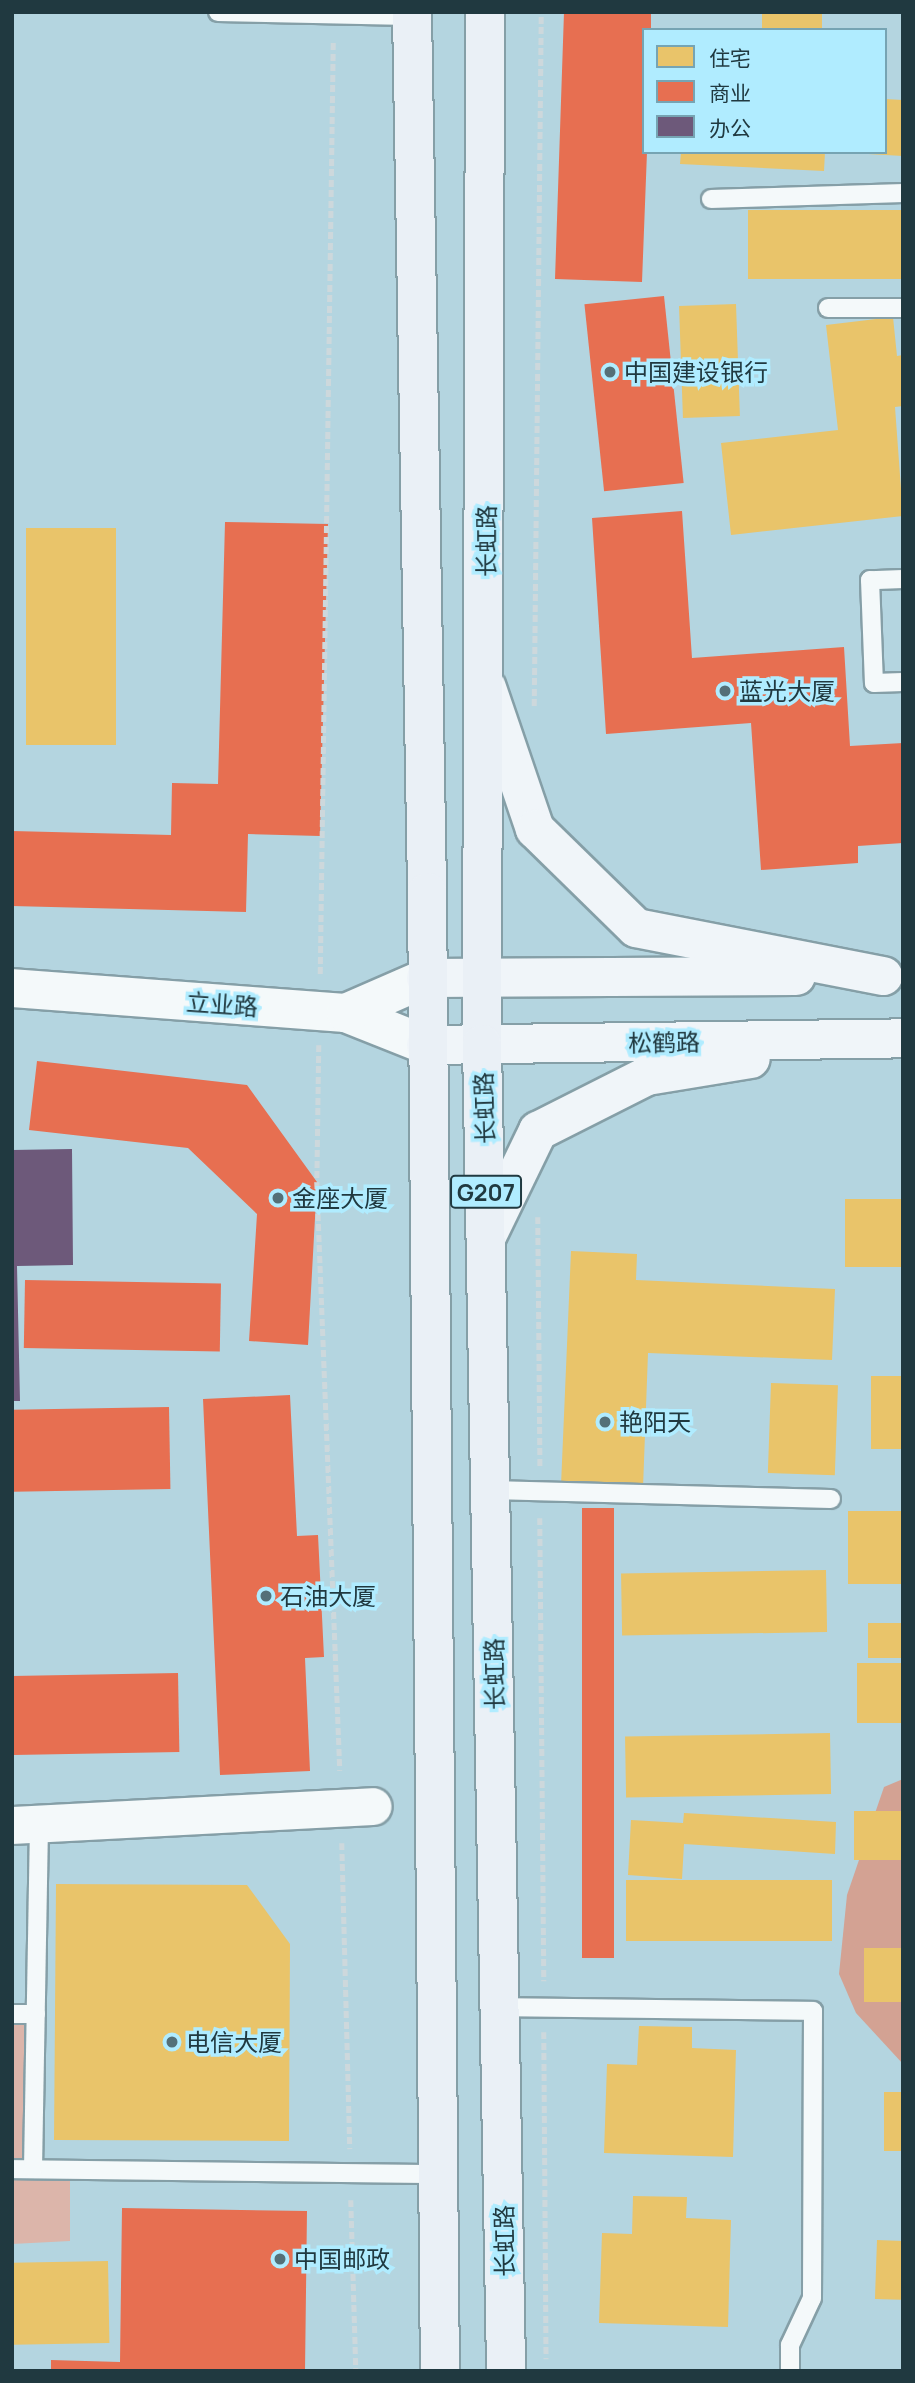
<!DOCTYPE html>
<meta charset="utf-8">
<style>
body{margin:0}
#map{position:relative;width:915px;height:2383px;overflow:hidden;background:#b4d5e0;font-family:Manrope,"Noto Sans SC",sans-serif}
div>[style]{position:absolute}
.green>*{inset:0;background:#dcb5aa}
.forest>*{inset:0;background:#d3a293}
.homes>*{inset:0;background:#e9c46a;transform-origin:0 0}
.shops>*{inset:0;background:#e76f51;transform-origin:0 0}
.offices>*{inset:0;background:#6d597a}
.path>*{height:4.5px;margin-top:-2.25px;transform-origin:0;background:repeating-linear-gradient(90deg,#cdd8dc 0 7px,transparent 0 10.5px)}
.roads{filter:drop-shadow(2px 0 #859fa7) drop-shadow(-2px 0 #859fa7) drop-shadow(0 2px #859fa7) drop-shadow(0 -2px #859fa7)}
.service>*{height:18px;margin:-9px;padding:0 9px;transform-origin:9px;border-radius:9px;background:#f4f9fa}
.minor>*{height:37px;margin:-18.5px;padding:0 18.5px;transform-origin:18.5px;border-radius:18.5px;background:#f4f9fa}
.tertiary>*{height:38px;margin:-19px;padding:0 19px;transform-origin:19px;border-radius:19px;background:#f4f9fa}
.secondary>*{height:38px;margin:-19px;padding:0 19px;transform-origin:19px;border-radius:19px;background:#f0f5f9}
.trunk>*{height:38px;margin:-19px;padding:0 19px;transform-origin:19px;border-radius:19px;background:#eaf0f6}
.dots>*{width:19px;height:19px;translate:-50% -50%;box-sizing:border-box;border:4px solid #b0ecff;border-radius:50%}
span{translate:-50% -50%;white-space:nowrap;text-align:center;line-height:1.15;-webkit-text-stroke:7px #b0ecff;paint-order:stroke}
.shield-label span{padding:2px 5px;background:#b0ecff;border:2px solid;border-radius:5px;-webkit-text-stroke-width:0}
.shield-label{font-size:23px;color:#203940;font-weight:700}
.poi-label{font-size:24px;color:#203940}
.left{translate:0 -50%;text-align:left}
.street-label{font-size:24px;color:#203940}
.frame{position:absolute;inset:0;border:14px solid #203940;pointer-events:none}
.legend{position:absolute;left:642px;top:28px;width:245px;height:126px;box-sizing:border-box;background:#b0ecff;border:2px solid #76a4b3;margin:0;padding:9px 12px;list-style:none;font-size:21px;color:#203940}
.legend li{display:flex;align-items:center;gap:14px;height:35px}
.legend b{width:35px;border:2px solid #76a4b3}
</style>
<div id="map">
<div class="green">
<div style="clip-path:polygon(12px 2014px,36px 2014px,33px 2168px,70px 2169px,70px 2241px,12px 2244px)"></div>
</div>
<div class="forest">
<div style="clip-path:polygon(903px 1779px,903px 2064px,856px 2013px,839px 1974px,847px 1895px,884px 1787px)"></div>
</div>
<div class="homes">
<div style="left:762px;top:12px;width:60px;height:18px"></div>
<div style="clip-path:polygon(885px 99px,903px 100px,903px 156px,868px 154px,885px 152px)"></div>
<div style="clip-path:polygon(681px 152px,825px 152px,824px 171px,680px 164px)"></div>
<div style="left:903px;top:210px;width:69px;height:155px;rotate:90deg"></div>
<div style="left:736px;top:304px;width:112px;height:57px;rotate:88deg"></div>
<div style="clip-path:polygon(893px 317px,897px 356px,903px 355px,903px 406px,895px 407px,903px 516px,731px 535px,721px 443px,838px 430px,826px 325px)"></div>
<div style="left:116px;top:528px;width:217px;height:90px;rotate:90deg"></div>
<div style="left:903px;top:1199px;width:68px;height:58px;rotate:90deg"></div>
<div style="clip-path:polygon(571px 1251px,637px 1254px,636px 1280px,835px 1289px,832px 1360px,648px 1353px,643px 1488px,561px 1485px)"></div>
<div style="left:871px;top:1376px;width:32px;height:73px"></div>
<div style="left:771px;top:1383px;width:67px;height:90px;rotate:2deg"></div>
<div style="left:903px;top:1511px;width:73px;height:55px;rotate:90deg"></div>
<div style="left:826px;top:1570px;width:62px;height:205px;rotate:89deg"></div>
<div style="left:868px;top:1623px;width:35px;height:35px"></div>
<div style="left:857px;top:1663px;width:46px;height:60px"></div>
<div style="left:830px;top:1733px;width:61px;height:205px;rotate:89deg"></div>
<div style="left:854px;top:1811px;width:49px;height:49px"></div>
<div style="clip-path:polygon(684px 1813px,836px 1822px,835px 1854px,684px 1844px,682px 1879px,628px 1875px,631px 1820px,683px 1823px)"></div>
<div style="left:832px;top:1880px;width:61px;height:206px;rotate:90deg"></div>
<div style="clip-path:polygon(56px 1884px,247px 1885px,290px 1944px,289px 2141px,54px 2140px)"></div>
<div style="left:864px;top:1948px;width:39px;height:54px"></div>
<div style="clip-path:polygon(639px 2026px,692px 2027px,692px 2048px,736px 2050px,733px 2157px,604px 2153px,607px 2064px,637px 2065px)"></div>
<div style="left:884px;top:2092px;width:19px;height:59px"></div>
<div style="clip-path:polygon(633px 2196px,687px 2197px,686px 2218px,731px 2220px,728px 2327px,599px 2323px,602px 2233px,632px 2234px)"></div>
<div style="left:877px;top:2240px;width:26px;height:59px;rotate:2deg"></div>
<div style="left:108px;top:2261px;width:82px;height:96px;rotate:89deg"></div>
</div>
<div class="shops">
<div style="clip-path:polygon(564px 12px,651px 12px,651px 30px,644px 30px,647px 152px,642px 282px,555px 279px)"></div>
<div style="left:664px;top:296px;width:188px;height:80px;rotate:84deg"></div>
<div style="clip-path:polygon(682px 511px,692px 658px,844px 647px,850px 746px,903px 743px,903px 843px,858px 846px,858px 863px,761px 870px,751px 723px,606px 734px,592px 518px)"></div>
<div style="clip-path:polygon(225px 522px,328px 524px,320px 836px,248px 834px,246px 912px,12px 906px,12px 831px,171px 835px,172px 783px,218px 784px)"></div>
<div style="clip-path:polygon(37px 1061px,247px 1085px,317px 1182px,308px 1345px,249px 1341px,257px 1214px,188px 1148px,29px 1130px)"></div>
<div style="left:25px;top:1280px;width:196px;height:68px;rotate:1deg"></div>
<div style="clip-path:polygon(290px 1395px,297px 1536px,318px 1535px,324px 1657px,305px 1658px,310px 1771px,220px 1775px,203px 1399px)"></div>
<div style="left:169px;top:1407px;width:82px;height:157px;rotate:89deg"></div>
<div style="left:582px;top:1508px;width:32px;height:450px"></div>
<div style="left:178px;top:1673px;width:79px;height:166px;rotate:89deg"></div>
<div style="clip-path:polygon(122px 2208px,307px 2211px,305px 2371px,51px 2371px,51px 2360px,120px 2362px)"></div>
</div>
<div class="offices">
<div style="clip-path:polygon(72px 1149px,73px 1265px,17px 1266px,20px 1401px,12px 1401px,12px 1150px)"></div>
</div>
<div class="path">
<div style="left:534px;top:706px;width:694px;rotate:-89.42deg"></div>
<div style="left:320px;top:974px;width:933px;rotate:-89.2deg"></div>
<div style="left:319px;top:1045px;width:137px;rotate:90.8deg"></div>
<div style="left:317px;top:1182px;width:589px;rotate:87.76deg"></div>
<div style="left:538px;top:1217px;width:250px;rotate:89.5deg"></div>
<div style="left:540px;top:1518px;width:463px;rotate:89.5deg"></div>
<div style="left:342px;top:1843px;width:306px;rotate:88.5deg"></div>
<div style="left:544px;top:2032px;width:327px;rotate:89.6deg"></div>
<div style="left:351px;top:2200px;width:171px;rotate:88.3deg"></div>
</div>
<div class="roads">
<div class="service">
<div style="left:218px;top:12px;width:191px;rotate:1.2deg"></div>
<div style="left:409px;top:16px;width:8px;rotate:83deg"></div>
<div style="left:711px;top:199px;width:192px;rotate:-1.8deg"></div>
<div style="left:828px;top:308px;width:75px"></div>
<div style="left:903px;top:579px;width:33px;rotate:178deg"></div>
<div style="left:870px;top:580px;width:103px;rotate:87.8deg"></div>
<div style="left:874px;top:683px;width:29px;rotate:-2deg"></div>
<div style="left:491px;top:1490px;width:340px;rotate:1.5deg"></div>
<div style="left:499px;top:2007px;width:314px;rotate:0.7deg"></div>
<div style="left:813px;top:2011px;width:287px;rotate:90.2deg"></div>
<div style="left:812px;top:2298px;width:52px;rotate:115.1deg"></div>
<div style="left:790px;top:2345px;width:26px;rotate:90deg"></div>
<div style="left:12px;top:2014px;width:24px"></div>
<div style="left:12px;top:2169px;width:426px;rotate:0.7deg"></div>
<div style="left:33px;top:2169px;width:345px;rotate:-89deg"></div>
</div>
<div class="minor">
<div style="left:12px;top:1825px;width:361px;rotate:-3deg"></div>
</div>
<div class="tertiary">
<div style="left:12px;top:988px;width:335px;rotate:4.3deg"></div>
<div style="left:346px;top:1013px;width:86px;rotate:21.8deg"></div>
<div style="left:346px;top:1013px;width:87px;rotate:-23.6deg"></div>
</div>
<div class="secondary">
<div style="left:487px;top:688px;width:149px;rotate:71.2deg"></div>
<div style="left:535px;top:829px;width:141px;rotate:44.4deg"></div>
<div style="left:636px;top:928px;width:252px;rotate:11deg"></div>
<div style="left:426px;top:978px;width:370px;rotate:-0.3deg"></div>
<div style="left:426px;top:1045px;width:477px;rotate:-0.8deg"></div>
<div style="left:487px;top:1236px;width:117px;rotate:-64.1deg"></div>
<div style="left:538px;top:1131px;width:122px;rotate:-26.8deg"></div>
<div style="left:647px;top:1076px;width:105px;rotate:-9.3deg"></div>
</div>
<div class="trunk">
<div style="left:412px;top:12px;width:880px;rotate:89.02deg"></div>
<div style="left:427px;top:892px;width:1479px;rotate:89.5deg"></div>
<div style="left:485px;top:12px;width:1032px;rotate:90.17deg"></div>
<div style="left:482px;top:1044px;width:1327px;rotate:88.96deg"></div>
</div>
</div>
<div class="dots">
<div style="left:610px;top:372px;background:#547078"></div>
<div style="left:725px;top:691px;background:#547078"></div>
<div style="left:278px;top:1198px;background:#547078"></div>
<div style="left:605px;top:1422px;background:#547078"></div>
<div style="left:266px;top:1596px;background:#547078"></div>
<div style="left:172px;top:2042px;background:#547078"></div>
<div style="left:280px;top:2259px;background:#547078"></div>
</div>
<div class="shield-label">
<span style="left:486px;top:1192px">G207</span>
</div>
<div class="poi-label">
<span class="left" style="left:624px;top:372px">中国建设银行</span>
<span class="left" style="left:739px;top:691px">蓝光大厦</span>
<span class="left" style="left:292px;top:1198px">金座大厦</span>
<span class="left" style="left:619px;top:1422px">艳阳天</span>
<span class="left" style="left:280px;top:1596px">石油大厦</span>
<span class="left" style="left:186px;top:2042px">电信大厦</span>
<span class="left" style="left:294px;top:2259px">中国邮政</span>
</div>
<div class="street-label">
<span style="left:486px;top:541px;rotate:-90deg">长虹路</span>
<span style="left:222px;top:1004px;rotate:4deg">立业路</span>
<span style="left:664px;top:1042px;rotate:-1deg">松鹤路</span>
<span style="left:484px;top:1108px;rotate:-92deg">长虹路</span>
<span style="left:494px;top:1674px;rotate:-91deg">长虹路</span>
<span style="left:504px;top:2241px;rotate:-91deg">长虹路</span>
</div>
<div class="frame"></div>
<ul class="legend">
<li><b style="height:19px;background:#e9c46a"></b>住宅</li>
<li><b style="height:19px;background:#e76f51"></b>商业</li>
<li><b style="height:19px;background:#6d597a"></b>办公</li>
</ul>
</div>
